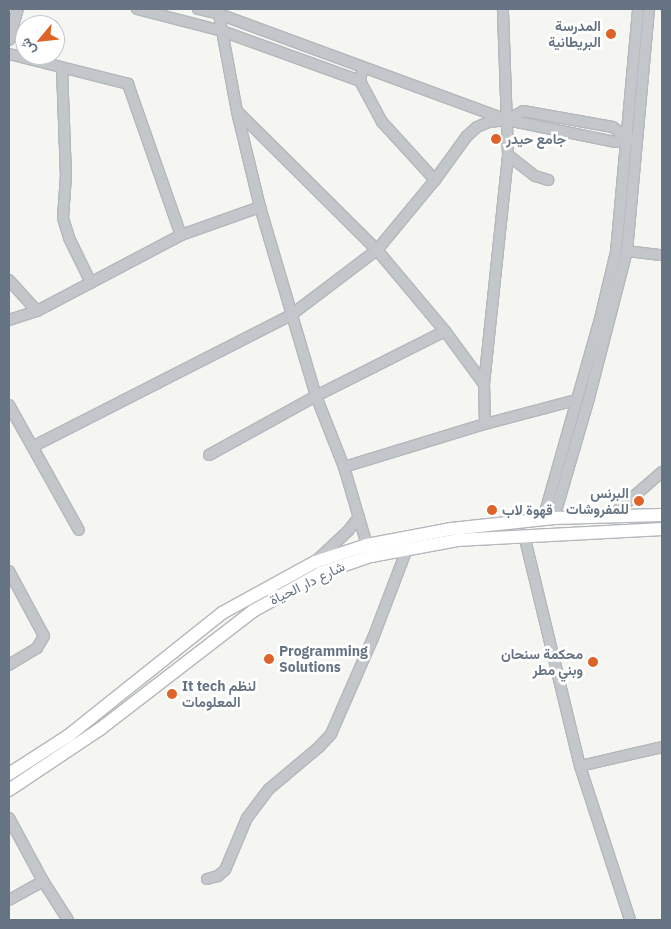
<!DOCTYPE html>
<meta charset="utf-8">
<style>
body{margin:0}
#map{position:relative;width:671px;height:929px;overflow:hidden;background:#f5f5f2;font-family:"IBM Plex Sans",Vazirmatn,sans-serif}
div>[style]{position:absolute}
.roads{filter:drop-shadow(1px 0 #b4b8bc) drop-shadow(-1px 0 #b4b8bc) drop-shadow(0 1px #b4b8bc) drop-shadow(0 -1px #b4b8bc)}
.minor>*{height:10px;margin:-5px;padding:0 5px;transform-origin:5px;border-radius:5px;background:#c3c6ca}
.major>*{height:12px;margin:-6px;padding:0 6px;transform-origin:6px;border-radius:6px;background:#fff}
.dots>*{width:14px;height:14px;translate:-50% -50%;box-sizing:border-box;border:2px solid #fff;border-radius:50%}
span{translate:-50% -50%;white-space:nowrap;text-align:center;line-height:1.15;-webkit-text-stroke:5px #fff;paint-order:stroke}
.poi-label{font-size:14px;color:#657382;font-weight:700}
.right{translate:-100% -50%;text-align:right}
.left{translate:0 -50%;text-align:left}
.street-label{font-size:14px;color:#657382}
.frame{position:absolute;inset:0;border:10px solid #657382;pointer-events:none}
.north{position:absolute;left:15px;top:15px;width:50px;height:50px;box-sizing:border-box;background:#fff;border:1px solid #c1c7cd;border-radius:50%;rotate:242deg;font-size:14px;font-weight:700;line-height:20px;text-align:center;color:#657382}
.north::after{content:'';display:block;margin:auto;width:18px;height:22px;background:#df6228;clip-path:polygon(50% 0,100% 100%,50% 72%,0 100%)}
</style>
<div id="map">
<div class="roads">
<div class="minor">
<div style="left:137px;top:9px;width:88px;rotate:14.5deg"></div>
<div style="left:222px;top:31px;width:147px;rotate:19.9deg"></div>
<div style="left:198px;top:9px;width:22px;rotate:13deg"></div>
<div style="left:219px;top:14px;width:307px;rotate:20.2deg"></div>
<div style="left:507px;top:120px;width:110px;rotate:11.5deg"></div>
<div style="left:615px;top:142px;width:12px;rotate:-20deg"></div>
<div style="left:626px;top:138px;width:6px;rotate:9deg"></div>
<div style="left:218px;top:9px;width:105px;rotate:79.5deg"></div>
<div style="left:237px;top:112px;width:98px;rotate:76.4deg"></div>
<div style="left:260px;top:207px;width:197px;rotate:73.5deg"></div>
<div style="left:316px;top:396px;width:76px;rotate:68.5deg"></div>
<div style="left:344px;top:467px;width:81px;rotate:73.6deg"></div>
<div style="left:9px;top:40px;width:32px;rotate:-74deg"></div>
<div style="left:9px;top:54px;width:123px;rotate:14.1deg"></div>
<div style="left:128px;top:84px;width:160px;rotate:70.7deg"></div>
<div style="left:62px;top:68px;width:107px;rotate:87.9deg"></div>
<div style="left:66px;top:175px;width:43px;rotate:94deg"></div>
<div style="left:63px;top:218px;width:21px;rotate:73deg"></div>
<div style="left:69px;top:238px;width:50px;rotate:63.9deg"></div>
<div style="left:238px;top:112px;width:196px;rotate:44.8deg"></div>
<div style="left:377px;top:250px;width:91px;rotate:-50.4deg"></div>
<div style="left:435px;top:180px;width:79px;rotate:-132.4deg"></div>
<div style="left:382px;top:122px;width:47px;rotate:-118.2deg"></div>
<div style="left:360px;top:81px;width:14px;rotate:-78deg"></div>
<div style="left:508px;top:155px;width:34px;rotate:38deg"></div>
<div style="left:535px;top:176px;width:14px;rotate:17deg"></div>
<div style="left:435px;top:180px;width:54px;rotate:-54deg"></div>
<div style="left:467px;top:136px;width:13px;rotate:-42deg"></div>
<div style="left:477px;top:127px;width:13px;rotate:-23deg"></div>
<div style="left:489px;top:122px;width:18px;rotate:-6deg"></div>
<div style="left:507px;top:120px;width:18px;rotate:-29deg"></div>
<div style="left:523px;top:111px;width:91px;rotate:10.1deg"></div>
<div style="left:613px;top:127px;width:17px;rotate:40deg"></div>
<div style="left:627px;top:251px;width:35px;rotate:7deg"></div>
<div style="left:9px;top:280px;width:42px;rotate:47.9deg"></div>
<div style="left:9px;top:320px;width:29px;rotate:-18deg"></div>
<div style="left:37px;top:311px;width:163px;rotate:-27.8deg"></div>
<div style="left:181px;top:235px;width:84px;rotate:-19.5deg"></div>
<div style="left:9px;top:405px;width:143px;rotate:60.8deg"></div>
<div style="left:485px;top:424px;width:40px;rotate:-91.4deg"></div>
<div style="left:484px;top:384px;width:230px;rotate:-84deg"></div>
<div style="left:508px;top:155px;width:146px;rotate:-92deg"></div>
<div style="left:34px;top:446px;width:288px;rotate:-27deg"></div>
<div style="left:291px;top:315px;width:108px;rotate:-37.1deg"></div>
<div style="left:377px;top:250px;width:106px;rotate:50deg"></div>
<div style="left:445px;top:331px;width:66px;rotate:53.7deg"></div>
<div style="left:209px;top:455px;width:122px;rotate:-28.9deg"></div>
<div style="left:316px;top:396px;width:144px;rotate:-26.7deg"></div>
<div style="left:344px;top:467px;width:147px;rotate:-17deg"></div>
<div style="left:485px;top:424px;width:94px;rotate:-14.8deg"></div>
<div style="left:610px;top:517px;width:69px;rotate:-40.9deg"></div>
<div style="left:554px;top:518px;width:125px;rotate:-73.7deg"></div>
<div style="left:589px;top:398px;width:152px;rotate:-75.5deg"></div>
<div style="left:627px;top:251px;width:243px;rotate:-84.8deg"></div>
<div style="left:543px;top:519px;width:208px;rotate:-74.1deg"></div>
<div style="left:600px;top:319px;width:69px;rotate:-76.6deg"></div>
<div style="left:616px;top:252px;width:244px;rotate:-84.8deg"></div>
<div style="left:524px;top:535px;width:238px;rotate:76.4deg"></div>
<div style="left:580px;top:766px;width:162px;rotate:72deg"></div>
<div style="left:316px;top:561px;width:44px;rotate:-43.2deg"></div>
<div style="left:348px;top:531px;width:18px;rotate:-52deg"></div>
<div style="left:9px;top:571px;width:74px;rotate:61.7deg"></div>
<div style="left:44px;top:636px;width:14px;rotate:120deg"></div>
<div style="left:37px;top:648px;width:33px;rotate:149deg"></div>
<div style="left:580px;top:766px;width:84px;rotate:-13deg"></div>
<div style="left:9px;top:818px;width:72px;rotate:61.6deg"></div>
<div style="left:43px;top:881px;width:46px;rotate:57.3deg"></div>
<div style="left:207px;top:879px;width:11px;rotate:-15deg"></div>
<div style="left:218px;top:876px;width:9px;rotate:-41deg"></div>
<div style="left:225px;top:870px;width:56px;rotate:-67.1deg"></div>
<div style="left:247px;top:818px;width:36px;rotate:-53deg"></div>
<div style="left:269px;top:789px;width:65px;rotate:-40deg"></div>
<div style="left:319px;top:747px;width:18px;rotate:-47deg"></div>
<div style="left:331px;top:734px;width:105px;rotate:-66.4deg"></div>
<div style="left:373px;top:638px;width:95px;rotate:-69.1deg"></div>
<div style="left:9px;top:900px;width:39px;rotate:-29deg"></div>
</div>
<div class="major">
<div style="left:9px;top:774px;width:70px;rotate:-32.8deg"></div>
<div style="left:68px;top:736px;width:197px;rotate:-38.6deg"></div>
<div style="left:222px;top:613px;width:106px;rotate:-28.7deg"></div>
<div style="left:315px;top:562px;width:55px;rotate:-18.1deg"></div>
<div style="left:367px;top:545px;width:86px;rotate:-10.8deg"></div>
<div style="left:451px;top:529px;width:104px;rotate:-6.1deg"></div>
<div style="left:554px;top:518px;width:108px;rotate:-1.6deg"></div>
<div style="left:9px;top:790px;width:110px;rotate:-33.8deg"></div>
<div style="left:100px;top:729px;width:193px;rotate:-37.6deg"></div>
<div style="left:253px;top:611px;width:78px;rotate:-29.2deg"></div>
<div style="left:321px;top:573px;width:53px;rotate:-18.8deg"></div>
<div style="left:371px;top:556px;width:88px;rotate:-10.4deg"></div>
<div style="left:458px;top:540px;width:204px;rotate:-3.1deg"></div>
</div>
</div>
<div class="dots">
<div style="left:611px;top:34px;background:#df6228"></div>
<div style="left:496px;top:139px;background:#df6228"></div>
<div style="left:639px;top:501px;background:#df6228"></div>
<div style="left:492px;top:510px;background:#df6228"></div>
<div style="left:269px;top:659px;background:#df6228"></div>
<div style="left:593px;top:662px;background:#df6228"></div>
<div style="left:172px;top:694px;background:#df6228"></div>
</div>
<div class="poi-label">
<span class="right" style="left:601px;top:34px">المدرسة<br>البريطانية</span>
<span class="left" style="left:506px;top:139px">جامع حيدر</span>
<span class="right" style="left:629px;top:501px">البرنس<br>للمفروشات</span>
<span class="left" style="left:502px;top:510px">قهوة لاب</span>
<span class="left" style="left:279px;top:659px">Programming<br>Solutions</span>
<span class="right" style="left:583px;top:662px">محكمة سنحان<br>وبني مطر</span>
<span class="left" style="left:182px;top:694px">It tech لنظم<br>المعلومات</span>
</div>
<div class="street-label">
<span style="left:307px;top:583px;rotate:-26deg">شارع دار الحياة</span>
</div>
<div class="frame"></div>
<div class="north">ش</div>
</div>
